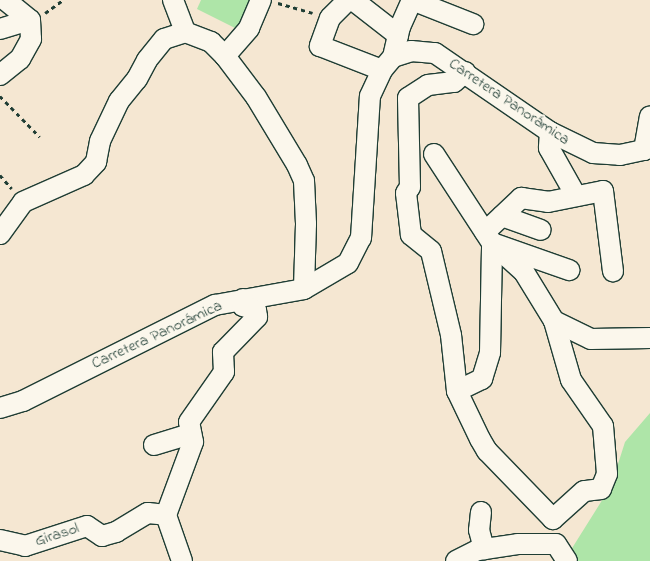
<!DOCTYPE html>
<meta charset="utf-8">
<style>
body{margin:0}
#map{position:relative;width:650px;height:561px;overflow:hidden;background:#f5e7d2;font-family:"Indie Flower",sans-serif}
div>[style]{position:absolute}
.green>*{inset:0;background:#aee5a8}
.path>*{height:2.5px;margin-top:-1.25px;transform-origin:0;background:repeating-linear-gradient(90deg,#1f3d34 0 4px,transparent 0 8px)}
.roads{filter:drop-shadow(1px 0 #1f3d34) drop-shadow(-1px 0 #1f3d34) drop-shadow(0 1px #1f3d34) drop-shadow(0 -1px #1f3d34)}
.minor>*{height:20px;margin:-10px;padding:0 10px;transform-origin:10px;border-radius:10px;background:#fbf7ec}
span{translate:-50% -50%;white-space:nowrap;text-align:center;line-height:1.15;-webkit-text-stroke:4px #fbf7ec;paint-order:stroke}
.street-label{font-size:16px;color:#1f3d34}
</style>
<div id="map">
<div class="green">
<div style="clip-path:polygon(201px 0,252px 0,237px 29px,197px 9px)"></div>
<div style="clip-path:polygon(650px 413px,650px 561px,577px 561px,569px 553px,611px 486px,625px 442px)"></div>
</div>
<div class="path">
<div style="left:278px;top:3px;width:36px;rotate:16deg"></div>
<div style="left:45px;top:13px;width:22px;rotate:-36deg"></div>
<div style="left:0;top:96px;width:57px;rotate:45.7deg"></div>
<div style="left:0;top:175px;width:18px;rotate:49deg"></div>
</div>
<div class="roads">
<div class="minor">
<div style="left:173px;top:0;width:34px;rotate:69deg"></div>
<div style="left:348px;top:0;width:25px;rotate:135deg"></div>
<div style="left:330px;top:18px;width:30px;rotate:110deg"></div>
<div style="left:320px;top:46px;width:66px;rotate:21.2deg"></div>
<div style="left:353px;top:0;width:57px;rotate:37.9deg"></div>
<div style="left:412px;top:0;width:66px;rotate:21.5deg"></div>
<div style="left:0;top:29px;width:31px;rotate:-17deg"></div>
<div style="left:185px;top:32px;width:28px;rotate:21deg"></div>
<div style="left:211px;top:42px;width:20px;rotate:45deg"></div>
<div style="left:225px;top:56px;width:51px;rotate:52.9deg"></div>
<div style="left:256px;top:97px;width:79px;rotate:58.9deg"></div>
<div style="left:297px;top:165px;width:17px;rotate:66deg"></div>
<div style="left:304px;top:181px;width:43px;rotate:87.3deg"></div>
<div style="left:306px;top:224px;width:65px;rotate:91.8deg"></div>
<div style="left:225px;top:56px;width:37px;rotate:-49deg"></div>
<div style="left:249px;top:28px;width:30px;rotate:-67deg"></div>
<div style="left:393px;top:57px;width:31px;rotate:-77deg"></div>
<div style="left:400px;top:27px;width:30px;rotate:-66deg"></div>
<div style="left:0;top:75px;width:26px;rotate:-39deg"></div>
<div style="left:20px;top:59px;width:23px;rotate:-61deg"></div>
<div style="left:31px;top:39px;width:19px;rotate:-93deg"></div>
<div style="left:30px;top:20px;width:32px;rotate:-141deg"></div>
<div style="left:550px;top:132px;width:16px;rotate:94deg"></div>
<div style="left:549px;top:148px;width:55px;rotate:60.6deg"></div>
<div style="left:644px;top:150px;width:34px;rotate:-80deg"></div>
<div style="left:434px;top:154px;width:106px;rotate:56.9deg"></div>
<div style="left:492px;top:243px;width:43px;rotate:42.2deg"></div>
<div style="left:524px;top:272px;width:57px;rotate:58.5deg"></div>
<div style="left:554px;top:321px;width:61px;rotate:73.9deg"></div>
<div style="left:571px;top:380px;width:56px;rotate:55.2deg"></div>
<div style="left:603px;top:426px;width:48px;rotate:85.2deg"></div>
<div style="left:607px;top:474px;width:16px;rotate:112deg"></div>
<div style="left:601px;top:489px;width:17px;rotate:173deg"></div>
<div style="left:584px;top:491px;width:42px;rotate:137.9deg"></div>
<div style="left:553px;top:519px;width:95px;rotate:-134.1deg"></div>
<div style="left:487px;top:451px;width:14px;rotate:-120deg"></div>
<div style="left:480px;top:439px;width:53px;rotate:-115.6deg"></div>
<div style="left:457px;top:391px;width:56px;rotate:-96.1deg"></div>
<div style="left:451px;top:335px;width:86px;rotate:-103.4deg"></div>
<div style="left:431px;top:251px;width:26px;rotate:-141deg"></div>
<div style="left:411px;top:235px;width:42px;rotate:-96.8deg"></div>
<div style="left:406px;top:193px;width:7px;rotate:-56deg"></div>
<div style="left:410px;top:187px;width:89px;rotate:-91.3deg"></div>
<div style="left:408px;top:98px;width:24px;rotate:-33deg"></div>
<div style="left:428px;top:85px;width:26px;rotate:-7deg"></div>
<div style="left:454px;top:82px;width:15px;rotate:-42deg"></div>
<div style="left:502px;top:216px;width:41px;rotate:19.7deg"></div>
<div style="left:485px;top:232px;width:50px;rotate:-43.4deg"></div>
<div style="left:521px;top:198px;width:27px;rotate:8deg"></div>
<div style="left:548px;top:202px;width:56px;rotate:-11.3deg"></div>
<div style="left:603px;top:191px;width:81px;rotate:82.9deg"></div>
<div style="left:0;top:234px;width:39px;rotate:-54deg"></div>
<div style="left:23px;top:202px;width:67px;rotate:-23.9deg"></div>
<div style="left:84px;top:175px;width:18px;rotate:-47deg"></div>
<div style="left:96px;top:162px;width:21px;rotate:-79deg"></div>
<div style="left:100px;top:141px;width:44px;rotate:-64.6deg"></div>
<div style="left:119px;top:101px;width:28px;rotate:-51deg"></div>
<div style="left:137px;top:79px;width:21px;rotate:-62deg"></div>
<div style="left:147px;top:60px;width:27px;rotate:-51deg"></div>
<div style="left:164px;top:39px;width:22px;rotate:-18deg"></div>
<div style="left:554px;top:321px;width:41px;rotate:25.9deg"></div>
<div style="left:591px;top:339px;width:59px;rotate:-1deg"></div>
<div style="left:457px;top:391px;width:28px;rotate:-26deg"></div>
<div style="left:482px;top:379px;width:28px;rotate:-73deg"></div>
<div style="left:490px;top:352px;width:109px;rotate:-88.9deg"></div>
<div style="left:492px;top:243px;width:82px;rotate:19.3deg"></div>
<div style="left:0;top:408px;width:24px;rotate:-17deg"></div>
<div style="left:23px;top:401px;width:215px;rotate:-26.6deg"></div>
<div style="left:215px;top:305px;width:90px;rotate:-10.2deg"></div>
<div style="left:304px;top:289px;width:51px;rotate:-30.6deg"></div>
<div style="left:348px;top:263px;width:28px;rotate:-63deg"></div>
<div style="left:361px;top:238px;width:142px;rotate:-86.4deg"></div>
<div style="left:370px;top:96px;width:29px;rotate:-65deg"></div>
<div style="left:382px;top:70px;width:17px;rotate:-50deg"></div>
<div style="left:393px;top:57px;width:19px;rotate:-18deg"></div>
<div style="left:411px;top:51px;width:24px;rotate:5deg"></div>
<div style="left:435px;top:53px;width:140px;rotate:34.5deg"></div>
<div style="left:550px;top:132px;width:48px;rotate:26deg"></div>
<div style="left:593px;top:153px;width:27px;rotate:4deg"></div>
<div style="left:620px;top:155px;width:25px;rotate:-12deg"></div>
<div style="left:644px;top:150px;width:8px;rotate:-40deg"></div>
<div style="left:154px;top:445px;width:39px;rotate:-17deg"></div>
<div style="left:481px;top:512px;width:18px;rotate:96deg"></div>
<div style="left:479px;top:530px;width:20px;rotate:75deg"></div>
<div style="left:0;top:540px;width:26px;rotate:13deg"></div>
<div style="left:25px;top:546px;width:65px;rotate:-17.9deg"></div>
<div style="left:87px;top:526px;width:18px;rotate:34deg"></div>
<div style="left:102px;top:536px;width:15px;rotate:-16deg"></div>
<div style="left:116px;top:532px;width:37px;rotate:-31deg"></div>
<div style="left:148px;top:513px;width:18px;rotate:6deg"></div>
<div style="left:182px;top:561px;width:49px;rotate:-109.2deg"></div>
<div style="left:166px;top:515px;width:78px;rotate:-69.7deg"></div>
<div style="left:193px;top:442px;width:20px;rotate:-101deg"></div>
<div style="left:189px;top:422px;width:61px;rotate:-55deg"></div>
<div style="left:224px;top:372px;width:20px;rotate:-93deg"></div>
<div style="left:223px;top:352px;width:49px;rotate:-45.8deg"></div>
<div style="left:257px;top:317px;width:7px;rotate:-98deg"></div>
<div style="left:256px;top:310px;width:14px;rotate:-163deg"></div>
<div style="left:243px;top:306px;width:7px;rotate:-90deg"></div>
<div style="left:456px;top:561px;width:25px;rotate:-27deg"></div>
<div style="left:478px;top:550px;width:40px;rotate:-8.5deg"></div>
<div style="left:518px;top:544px;width:38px"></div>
<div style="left:556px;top:544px;width:20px;rotate:57deg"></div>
</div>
</div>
<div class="street-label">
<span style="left:509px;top:102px;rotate:34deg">Carretera Panorámica</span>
<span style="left:157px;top:335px;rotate:-25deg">Carretera Panorámica</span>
<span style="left:57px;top:535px;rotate:-18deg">Girasol</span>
</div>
</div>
